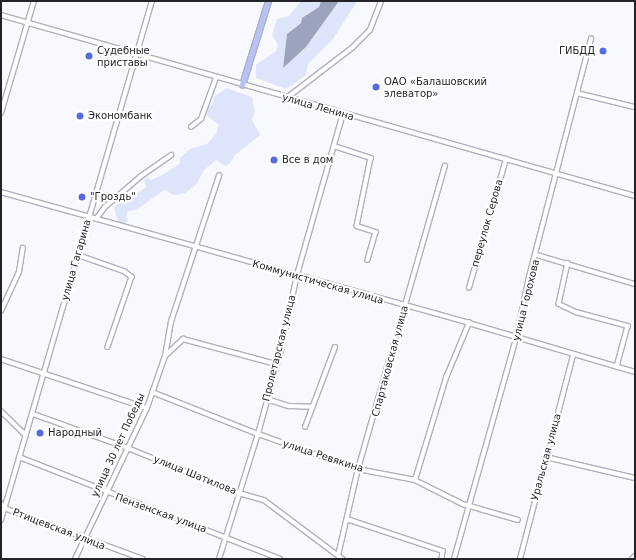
<!DOCTYPE html>
<meta charset="utf-8">
<style>
body{margin:0}
#map{position:relative;width:636px;height:560px;overflow:hidden;background:#f8f9fe;font-family:"DejaVu Sans",sans-serif}
div>[style]{position:absolute}
.green>*{inset:0;background:#dee4f9}
.water>*{inset:0;background:#9ba3bf}
.roads{filter:drop-shadow(1px 0 #afb2bc) drop-shadow(-1px 0 #afb2bc) drop-shadow(0 1px #afb2bc) drop-shadow(0 -1px #afb2bc)}
.minor>*{height:3.5px;margin:-1.75px;padding:0 1.75px;transform-origin:1.75px;border-radius:1.75px;background:#fff}
.major>*{height:4.5px;margin:-2.25px;padding:0 2.25px;transform-origin:2.25px;border-radius:2.25px;background:#b5c2fb}
.dots>*{width:11px;height:11px;translate:-50% -50%;box-sizing:border-box;border:2px solid #fff;border-radius:50%}
span{translate:-50% -50%;white-space:nowrap;text-align:center;line-height:1.15;-webkit-text-stroke:4px #fff;paint-order:stroke}
.poi-label{font-size:10px;color:#232428}
.left{translate:0 -50%;text-align:left}
.right{translate:-100% -50%;text-align:right}
.street-label{font-size:10px;color:#232428}
.frame{position:absolute;inset:0;border:2px solid #232428;pointer-events:none}
</style>
<div id="map">
<div class="green">
<div style="clip-path:polygon(301px 1px,325px 1px,321px 1px,319px 7px,287px 34px,283px 68px,306px 47px,339px 1px,357px 1px,333px 39px,308px 64px,306px 75px,286px 89px,256px 78px,256px 65px,276px 51px,278px 45px,272px 35px,277px 19px,289px 16px)"></div>
<div style="clip-path:polygon(226px 88px,252px 97px,255px 111px,252px 120px,260px 135px,235px 155px,231px 162px,226px 166px,216px 160px,204px 170px,196px 185px,185px 193px,174px 195px,164px 190px,136px 210px,128px 211px,126px 217px,128px 222px,123px 224px,118px 222px,114px 208px,120px 201px,127px 197px,131px 198px,146px 187px,144px 180px,147px 177px,151px 180px,164px 174px,180px 163px,180px 158px,190px 149px,207px 144px,216px 134px,219px 125px,207px 116px,208px 107px,213px 104px,214px 97px)"></div>
</div>
<div class="water">
<div style="clip-path:polygon(321px 1px,339px 1px,306px 47px,283px 68px,287px 34px,301px 23px,302px 18px,319px 7px)"></div>
</div>
<div class="roads">
<div class="minor">
<div style="left:1px;top:15px;width:659px;rotate:15.93deg"></div>
<div style="left:577px;top:93px;width:60px;rotate:13.6deg"></div>
<div style="left:288px;top:97px;width:81px;rotate:-37.4deg"></div>
<div style="left:352px;top:48px;width:25px;rotate:-45deg"></div>
<div style="left:370px;top:30px;width:31px;rotate:-69deg"></div>
<div style="left:1px;top:113px;width:117px;rotate:-73.6deg"></div>
<div style="left:191px;top:127px;width:13px;rotate:-39deg"></div>
<div style="left:201px;top:119px;width:44px;rotate:-69.9deg"></div>
<div style="left:334px;top:146px;width:39px;rotate:18deg"></div>
<div style="left:371px;top:158px;width:69px;rotate:101.6deg"></div>
<div style="left:357px;top:226px;width:20px;rotate:18deg"></div>
<div style="left:376px;top:232px;width:29px;rotate:106deg"></div>
<div style="left:1px;top:192px;width:486px;rotate:15.6deg"></div>
<div style="left:469px;top:323px;width:173px;rotate:16.4deg"></div>
<div style="left:96px;top:219px;width:15px;rotate:-53deg"></div>
<div style="left:105px;top:207px;width:46px;rotate:-40.6deg"></div>
<div style="left:140px;top:177px;width:38px;rotate:-35deg"></div>
<div style="left:78px;top:255px;width:49px;rotate:19.2deg"></div>
<div style="left:124px;top:271px;width:10px;rotate:37deg"></div>
<div style="left:132px;top:277px;width:74px;rotate:108.9deg"></div>
<div style="left:537px;top:255px;width:102px;rotate:16.5deg"></div>
<div style="left:568px;top:263px;width:42px;rotate:102.4deg"></div>
<div style="left:559px;top:304px;width:19px;rotate:25deg"></div>
<div style="left:576px;top:312px;width:54px;rotate:15.1deg"></div>
<div style="left:628px;top:326px;width:42px;rotate:105deg"></div>
<div style="left:469px;top:288px;width:134px;rotate:-74deg"></div>
<div style="left:1px;top:311px;width:43px;rotate:-65.2deg"></div>
<div style="left:19px;top:272px;width:24px;rotate:-81deg"></div>
<div style="left:165px;top:356px;width:25px;rotate:-43deg"></div>
<div style="left:183px;top:339px;width:96px;rotate:15deg"></div>
<div style="left:1px;top:359px;width:154px;rotate:18.6deg"></div>
<div style="left:152px;top:392px;width:114px;rotate:21.6deg"></div>
<div style="left:258px;top:434px;width:106px;rotate:19.3deg"></div>
<div style="left:358px;top:469px;width:58px;rotate:10.9deg"></div>
<div style="left:415px;top:480px;width:54px;rotate:26.6deg"></div>
<div style="left:463px;top:504px;width:57px;rotate:16.2deg"></div>
<div style="left:267px;top:399px;width:23px;rotate:18deg"></div>
<div style="left:289px;top:406px;width:23px;rotate:2deg"></div>
<div style="left:1px;top:411px;width:35px;rotate:44deg"></div>
<div style="left:33px;top:414px;width:101px;rotate:19.7deg"></div>
<div style="left:128px;top:448px;width:120px;rotate:22.1deg"></div>
<div style="left:239px;top:493px;width:26px;rotate:16deg"></div>
<div style="left:264px;top:500px;width:99px;rotate:36.8deg"></div>
<div style="left:305px;top:427px;width:85px;rotate:-69.4deg"></div>
<div style="left:19px;top:457px;width:280px;rotate:21.3deg"></div>
<div style="left:546px;top:457px;width:91px;rotate:13.3deg"></div>
<div style="left:415px;top:480px;width:107px;rotate:-73.1deg"></div>
<div style="left:446px;top:378px;width:60px;rotate:-67.3deg"></div>
<div style="left:1px;top:503px;width:6px;rotate:59deg"></div>
<div style="left:4px;top:508px;width:148px;rotate:20.1deg"></div>
<div style="left:347px;top:519px;width:101px;rotate:18.4deg"></div>
<div style="left:443px;top:551px;width:8px;rotate:97deg"></div>
<div style="left:1px;top:520px;width:541px;rotate:-73.78deg"></div>
<div style="left:338px;top:556px;width:89px;rotate:-77.1deg"></div>
<div style="left:358px;top:469px;width:315px;rotate:-74deg"></div>
<div style="left:75px;top:559px;width:167px;rotate:-64.5deg"></div>
<div style="left:147px;top:408px;width:55px;rotate:-70.9deg"></div>
<div style="left:165px;top:356px;width:35px;rotate:-80deg"></div>
<div style="left:171px;top:322px;width:154px;rotate:-71.8deg"></div>
<div style="left:219px;top:559px;width:131px;rotate:-72.7deg"></div>
<div style="left:258px;top:434px;width:87px;rotate:-74.7deg"></div>
<div style="left:281px;top:350px;width:77px;rotate:-78deg"></div>
<div style="left:297px;top:275px;width:167px;rotate:-74.1deg"></div>
<div style="left:454px;top:559px;width:230px;rotate:-74.3deg"></div>
<div style="left:516px;top:338px;width:62px;rotate:-78deg"></div>
<div style="left:529px;top:277px;width:246px;rotate:-75.4deg"></div>
<div style="left:520px;top:559px;width:211px;rotate:-75.4deg"></div>
<div style="left:632px;top:559px;width:4px;rotate:-45deg"></div>
</div>
<div class="major">
<div style="left:242px;top:85px;width:88px;rotate:-72.8deg"></div>
</div>
</div>
<div class="dots">
<div style="left:603px;top:51px;background:#5769df"></div>
<div style="left:89px;top:56px;background:#5769df"></div>
<div style="left:376px;top:87px;background:#5769df"></div>
<div style="left:80px;top:116px;background:#5769df"></div>
<div style="left:274px;top:160px;background:#5769df"></div>
<div style="left:82px;top:197px;background:#5769df"></div>
<div style="left:40px;top:433px;background:#5769df"></div>
</div>
<div class="poi-label">
<span class="left" style="left:97px;top:56px">Судебные<br>приставы</span>
<span class="right" style="left:595px;top:51px">ГИБДД</span>
<span class="left" style="left:384px;top:87px">ОАО «Балашовский<br>элеватор»</span>
<span class="left" style="left:88px;top:116px">Экономбанк</span>
<span class="left" style="left:282px;top:160px">Все в дом</span>
<span class="left" style="left:90px;top:197px">"Гроздь"</span>
<span class="left" style="left:48px;top:433px">Народный</span>
</div>
<div class="street-label">
<span style="left:318px;top:107px;rotate:16deg">улица Ленина</span>
<span style="left:487px;top:223px;rotate:-74deg">переулок Серова</span>
<span style="left:76px;top:260px;rotate:-74deg">улица Гагарина</span>
<span style="left:318px;top:282px;rotate:16deg">Коммунистическая улица</span>
<span style="left:526px;top:300px;rotate:-76deg">улица Горохова</span>
<span style="left:279px;top:348px;rotate:-76deg">Пролетарская улица</span>
<span style="left:390px;top:361px;rotate:-75deg">Спартаковская улица</span>
<span style="left:118px;top:445px;rotate:-65deg">улица 30 лет Победы</span>
<span style="left:323px;top:456px;rotate:18deg">улица Ревякина</span>
<span style="left:546px;top:457px;rotate:-75deg">Уральская улица</span>
<span style="left:195px;top:475px;rotate:22deg">улица Шатилова</span>
<span style="left:161px;top:513px;rotate:20deg">Пензенская улица</span>
<span style="left:59px;top:529px;rotate:21deg">Ртищевская улица</span>
</div>
<div class="frame"></div>
</div>
